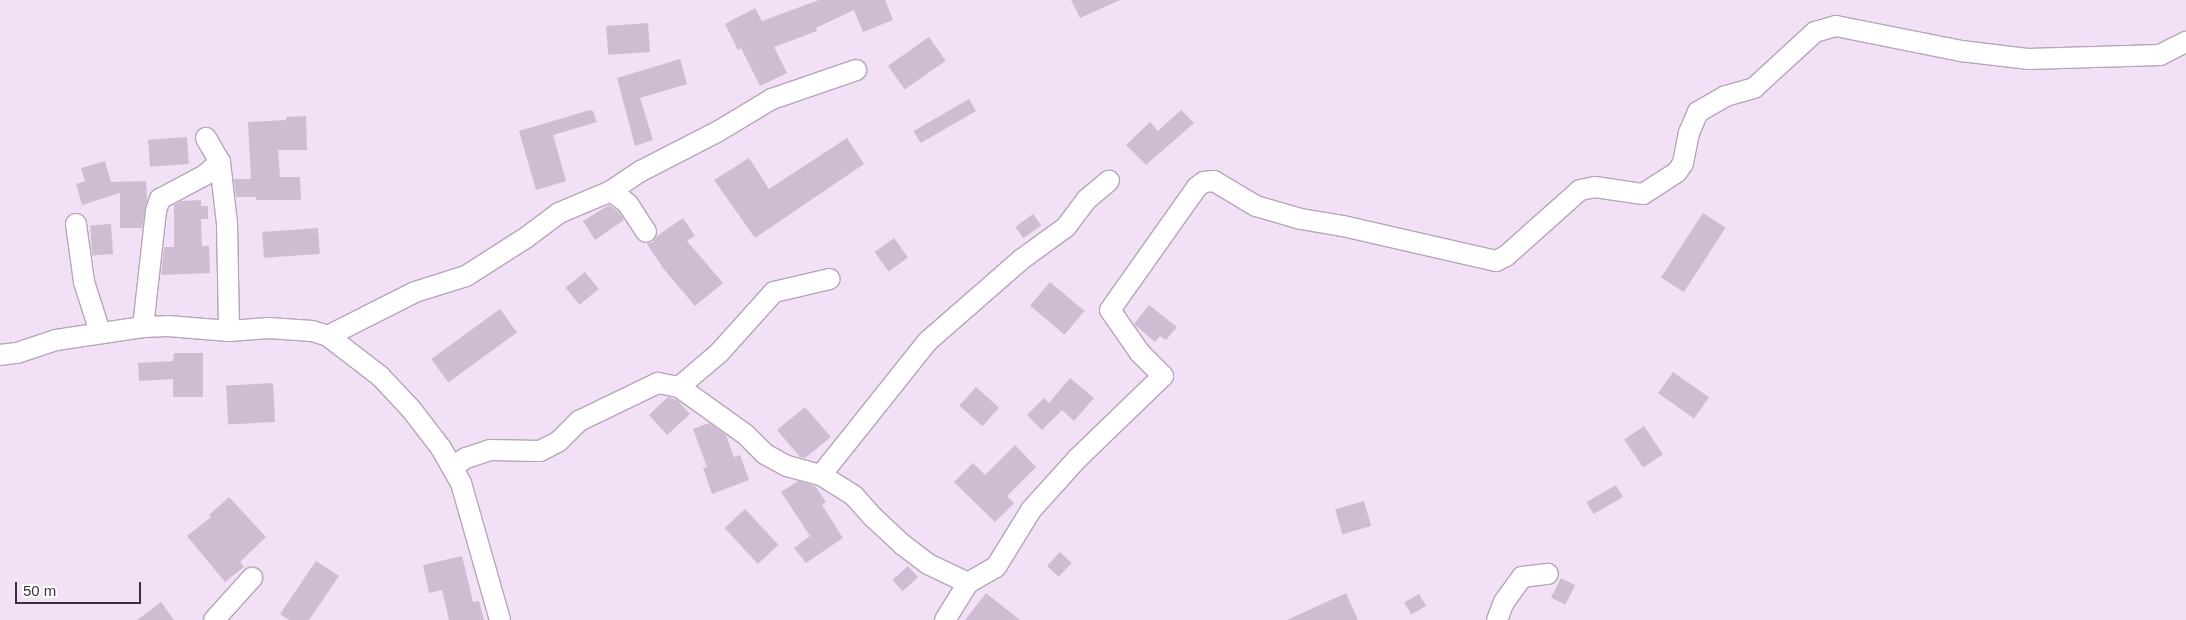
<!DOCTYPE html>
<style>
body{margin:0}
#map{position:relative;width:2186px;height:620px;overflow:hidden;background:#f2e0f6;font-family:Helvetica,sans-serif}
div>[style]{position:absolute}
.building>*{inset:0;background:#cebcd2;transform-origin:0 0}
.roads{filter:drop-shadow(1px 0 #b6a5b9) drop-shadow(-1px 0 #b6a5b9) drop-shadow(0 1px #b6a5b9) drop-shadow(0 -1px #b6a5b9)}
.minor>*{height:20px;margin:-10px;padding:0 10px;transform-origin:10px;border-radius:10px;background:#fff}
span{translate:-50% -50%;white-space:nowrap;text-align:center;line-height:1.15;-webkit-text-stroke:4.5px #fff;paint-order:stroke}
.scale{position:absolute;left:15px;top:582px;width:126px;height:22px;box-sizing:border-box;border:2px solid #39323a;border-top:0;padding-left:6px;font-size:15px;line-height:18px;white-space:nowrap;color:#39323a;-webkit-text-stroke:4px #fff;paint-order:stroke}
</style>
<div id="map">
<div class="building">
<div style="clip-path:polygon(819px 0,885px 0,893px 20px,863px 32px,854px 10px,816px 28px,817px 31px,774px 47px,787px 73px,760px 86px,741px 48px,738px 50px,725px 24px,755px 8px,762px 21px)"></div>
<div style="clip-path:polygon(1071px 0,1120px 0,1080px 18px)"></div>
<div style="left:648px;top:23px;width:29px;height:42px;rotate:86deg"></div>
<div style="left:929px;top:37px;width:29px;height:50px;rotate:55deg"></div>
<div style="clip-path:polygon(680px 59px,687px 84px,640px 98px,653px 140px,635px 146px,617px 78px)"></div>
<div style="left:969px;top:99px;width:14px;height:64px;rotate:60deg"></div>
<div style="clip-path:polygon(590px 110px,593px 111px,597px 122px,553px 135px,566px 181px,536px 190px,519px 131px)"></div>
<div style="clip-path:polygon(1181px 110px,1194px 123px,1146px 165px,1126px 145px,1150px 122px,1158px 131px)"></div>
<div style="clip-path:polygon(306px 116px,307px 150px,278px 150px,280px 177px,300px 177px,301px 200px,256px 200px,256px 197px,236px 197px,234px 179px,251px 179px,248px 122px,286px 120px,286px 117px)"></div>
<div style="left:187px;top:137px;width:27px;height:39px;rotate:86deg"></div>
<div style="clip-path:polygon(847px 138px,864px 164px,755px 238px,714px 180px,749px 158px,769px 189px)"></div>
<div style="clip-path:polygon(105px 161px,111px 182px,146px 181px,147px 201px,142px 228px,120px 228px,120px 193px,82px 205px,76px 184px,85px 181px,81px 168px)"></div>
<div style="clip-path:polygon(201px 200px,201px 206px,208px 206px,208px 219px,201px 219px,202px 246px,209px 246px,210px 273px,161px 275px,164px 247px,174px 247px,174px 205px,181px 201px)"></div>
<div style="clip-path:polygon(609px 205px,619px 212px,624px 220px,595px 240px,583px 221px)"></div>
<div style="left:1703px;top:213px;width:27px;height:77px;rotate:33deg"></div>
<div style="left:1033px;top:214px;width:14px;height:22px;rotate:54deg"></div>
<div style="clip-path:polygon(683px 218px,695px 236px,687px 241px,723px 283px,695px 306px,663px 268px,647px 244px,653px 242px,657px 236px)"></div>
<div style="left:111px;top:224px;width:30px;height:21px;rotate:86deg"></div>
<div style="left:318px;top:228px;width:26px;height:56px;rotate:86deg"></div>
<div style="left:894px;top:238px;width:24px;height:24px;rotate:54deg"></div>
<div style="left:585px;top:272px;width:22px;height:25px;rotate:51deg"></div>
<div style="left:1050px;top:282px;width:45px;height:31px;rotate:40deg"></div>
<div style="clip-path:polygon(1149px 305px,1177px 327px,1166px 340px,1160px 336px,1155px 342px,1134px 324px)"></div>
<div style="left:500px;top:309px;width:29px;height:85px;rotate:54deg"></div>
<div style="clip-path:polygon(174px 353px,203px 353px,203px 397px,173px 397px,173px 379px,139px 381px,138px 363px,173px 361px)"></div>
<div style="left:1673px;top:372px;width:44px;height:26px;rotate:35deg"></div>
<div style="clip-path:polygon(1070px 378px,1094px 398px,1074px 421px,1062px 410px,1042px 430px,1027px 415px,1044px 398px,1049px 403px)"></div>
<div style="left:273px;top:383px;width:39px;height:47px;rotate:87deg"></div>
<div style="left:976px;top:387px;width:31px;height:25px;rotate:42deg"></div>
<div style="clip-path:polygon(668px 397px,677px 400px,690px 414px,667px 435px,649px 415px)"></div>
<div style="clip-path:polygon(805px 407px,831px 437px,805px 458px,800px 457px,777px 430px)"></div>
<div style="clip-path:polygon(709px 423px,726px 435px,734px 457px,740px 455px,749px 480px,712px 494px,703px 468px,707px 467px,693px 429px)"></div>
<div style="left:1644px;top:426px;width:34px;height:24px;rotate:56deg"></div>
<div style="clip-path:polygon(1015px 445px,1036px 467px,1007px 496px,1014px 503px,995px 522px,954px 482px,973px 463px,985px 475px)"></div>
<div style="clip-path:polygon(798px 481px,815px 486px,826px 502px,822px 505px,843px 538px,806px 563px,794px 548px,810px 536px,781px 492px)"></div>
<div style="left:1616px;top:485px;width:14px;height:34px;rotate:60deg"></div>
<div style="clip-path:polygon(229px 497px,266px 537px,240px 562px,244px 567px,225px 582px,187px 536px,211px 517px,209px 515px)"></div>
<div style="left:1364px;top:501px;width:26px;height:30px;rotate:74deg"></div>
<div style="left:745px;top:509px;width:49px;height:28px;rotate:47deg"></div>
<div style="left:1060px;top:552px;width:16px;height:19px;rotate:43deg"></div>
<div style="clip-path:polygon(462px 556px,473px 602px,479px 601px,484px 620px,449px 620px,442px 590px,429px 593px,423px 565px)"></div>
<div style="clip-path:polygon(316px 561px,339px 576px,309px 620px,289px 620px,280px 614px)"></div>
<div style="left:908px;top:566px;width:15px;height:21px;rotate:48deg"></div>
<div style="left:1561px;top:578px;width:16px;height:22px;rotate:27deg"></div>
<div style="clip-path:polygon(986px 593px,1020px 620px,965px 620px)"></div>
<div style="clip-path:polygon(1346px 593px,1358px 620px,1287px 620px)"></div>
<div style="left:1419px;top:594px;width:14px;height:17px;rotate:60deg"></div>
<div style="clip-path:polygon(161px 602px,174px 620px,137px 620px)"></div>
</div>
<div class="roads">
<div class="minor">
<div style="left:206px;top:138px;width:28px;rotate:60deg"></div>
<div style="left:220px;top:162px;width:61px;rotate:83.5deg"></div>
<div style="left:227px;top:223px;width:108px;rotate:88.9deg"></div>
<div style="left:611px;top:191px;width:36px;rotate:-34deg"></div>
<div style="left:641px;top:171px;width:85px;rotate:-27.2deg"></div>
<div style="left:717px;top:132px;width:64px;rotate:-31deg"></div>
<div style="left:772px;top:99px;width:89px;rotate:-19deg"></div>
<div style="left:76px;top:224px;width:59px;rotate:82.1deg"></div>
<div style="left:84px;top:282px;width:52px;rotate:72.3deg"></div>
<div style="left:100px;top:332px;width:5px;rotate:158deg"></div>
<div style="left:143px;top:327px;width:117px;rotate:-83.6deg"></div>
<div style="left:156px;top:211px;width:13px;rotate:-72deg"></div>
<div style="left:160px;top:199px;width:51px;rotate:-28.1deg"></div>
<div style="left:205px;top:175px;width:20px;rotate:-41deg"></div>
<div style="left:328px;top:336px;width:97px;rotate:-26.8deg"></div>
<div style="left:415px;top:292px;width:53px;rotate:-17.4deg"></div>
<div style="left:466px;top:276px;width:72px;rotate:-32.6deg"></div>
<div style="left:527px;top:237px;width:40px;rotate:-37deg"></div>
<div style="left:559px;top:213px;width:56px;rotate:-22.9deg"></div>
<div style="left:611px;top:191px;width:21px;rotate:37deg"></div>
<div style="left:628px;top:204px;width:33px;rotate:57deg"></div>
<div style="left:0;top:355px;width:17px;rotate:-7deg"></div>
<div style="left:17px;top:353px;width:41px;rotate:-18.4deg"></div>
<div style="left:56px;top:340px;width:88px;rotate:-8.5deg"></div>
<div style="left:143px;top:327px;width:25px;rotate:-2deg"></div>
<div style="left:168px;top:326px;width:61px;rotate:4.7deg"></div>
<div style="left:229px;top:331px;width:40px;rotate:-4.3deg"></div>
<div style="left:269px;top:328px;width:43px;rotate:4deg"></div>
<div style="left:312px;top:331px;width:17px;rotate:17deg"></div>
<div style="left:328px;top:336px;width:66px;rotate:37.6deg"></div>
<div style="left:380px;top:376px;width:45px;rotate:46.8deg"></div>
<div style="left:411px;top:409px;width:49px;rotate:52.4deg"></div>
<div style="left:441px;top:448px;width:40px;rotate:60.3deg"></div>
<div style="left:461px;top:483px;width:142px;rotate:74.1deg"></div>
<div style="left:679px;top:387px;width:52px;rotate:-40.4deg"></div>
<div style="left:719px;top:353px;width:82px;rotate:-48deg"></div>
<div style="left:774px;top:292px;width:57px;rotate:-13.1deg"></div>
<div style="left:452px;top:467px;width:17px;rotate:-33deg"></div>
<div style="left:466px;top:458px;width:25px;rotate:-18deg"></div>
<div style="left:490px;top:450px;width:50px;rotate:1.1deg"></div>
<div style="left:540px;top:451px;width:20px;rotate:-27deg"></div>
<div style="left:558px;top:442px;width:30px;rotate:-45deg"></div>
<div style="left:579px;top:421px;width:88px;rotate:-25.7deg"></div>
<div style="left:658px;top:383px;width:21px;rotate:11deg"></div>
<div style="left:679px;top:387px;width:82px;rotate:35.6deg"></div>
<div style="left:746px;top:435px;width:27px;rotate:45deg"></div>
<div style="left:765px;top:454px;width:25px;rotate:29deg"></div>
<div style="left:787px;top:466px;width:35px;rotate:15deg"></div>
<div style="left:821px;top:475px;width:39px;rotate:32deg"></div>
<div style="left:854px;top:496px;width:30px;rotate:48deg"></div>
<div style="left:874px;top:518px;width:40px;rotate:43deg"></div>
<div style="left:903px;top:545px;width:31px;rotate:37deg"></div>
<div style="left:928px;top:564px;width:44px;rotate:25.4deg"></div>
<div style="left:821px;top:475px;width:171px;rotate:-51.4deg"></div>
<div style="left:928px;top:341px;width:125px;rotate:-41.1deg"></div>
<div style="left:1022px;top:259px;width:54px;rotate:-36deg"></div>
<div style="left:1066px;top:227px;width:34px;rotate:-53deg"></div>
<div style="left:1086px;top:200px;width:30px;rotate:-40deg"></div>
<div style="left:214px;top:620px;width:57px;rotate:-47.9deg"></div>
<div style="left:945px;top:620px;width:44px;rotate:-58.1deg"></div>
<div style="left:968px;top:583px;width:32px;rotate:-30deg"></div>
<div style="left:996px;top:567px;width:67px;rotate:-58.4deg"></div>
<div style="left:1031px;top:510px;width:70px;rotate:-47.9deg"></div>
<div style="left:1078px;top:458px;width:118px;rotate:-44deg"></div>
<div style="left:1163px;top:376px;width:33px;rotate:-135deg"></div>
<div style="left:1140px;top:353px;width:52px;rotate:-124.9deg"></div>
<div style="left:1110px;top:310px;width:151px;rotate:-54.7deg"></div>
<div style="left:1197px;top:187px;width:9px;rotate:-36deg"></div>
<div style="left:1204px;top:182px;width:10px;rotate:-6deg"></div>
<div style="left:1214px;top:181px;width:49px;rotate:30.8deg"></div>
<div style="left:1256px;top:206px;width:47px;rotate:16.1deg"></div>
<div style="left:1301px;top:219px;width:43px;rotate:9.5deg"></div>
<div style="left:1343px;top:226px;width:157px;rotate:12.9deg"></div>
<div style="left:1496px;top:261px;width:11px;rotate:-27deg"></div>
<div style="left:1506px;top:256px;width:99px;rotate:-41.7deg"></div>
<div style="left:1580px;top:190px;width:15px;rotate:-11deg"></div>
<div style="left:1595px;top:187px;width:49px;rotate:8.3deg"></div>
<div style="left:1643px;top:194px;width:40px;rotate:-32.9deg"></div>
<div style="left:1677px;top:172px;width:11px;rotate:-56deg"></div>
<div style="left:1683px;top:163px;width:31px;rotate:-79deg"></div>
<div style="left:1689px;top:133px;width:23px;rotate:-67deg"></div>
<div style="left:1698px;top:112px;width:32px;rotate:-30deg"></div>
<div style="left:1726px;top:96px;width:29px;rotate:-16deg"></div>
<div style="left:1754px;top:88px;width:83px;rotate:-42.6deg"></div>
<div style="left:1815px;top:32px;width:22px;rotate:-16deg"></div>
<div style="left:1836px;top:26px;width:127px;rotate:11.3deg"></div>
<div style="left:1961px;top:51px;width:67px;rotate:6.8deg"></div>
<div style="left:2028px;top:59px;width:132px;rotate:-1.7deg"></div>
<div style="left:2160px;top:55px;width:29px;rotate:-27deg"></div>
<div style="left:1497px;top:620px;width:19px;rotate:-69deg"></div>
<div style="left:1504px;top:602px;width:31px;rotate:-54deg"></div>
<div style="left:1522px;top:577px;width:26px;rotate:-7deg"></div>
</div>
</div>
<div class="scale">50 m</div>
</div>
